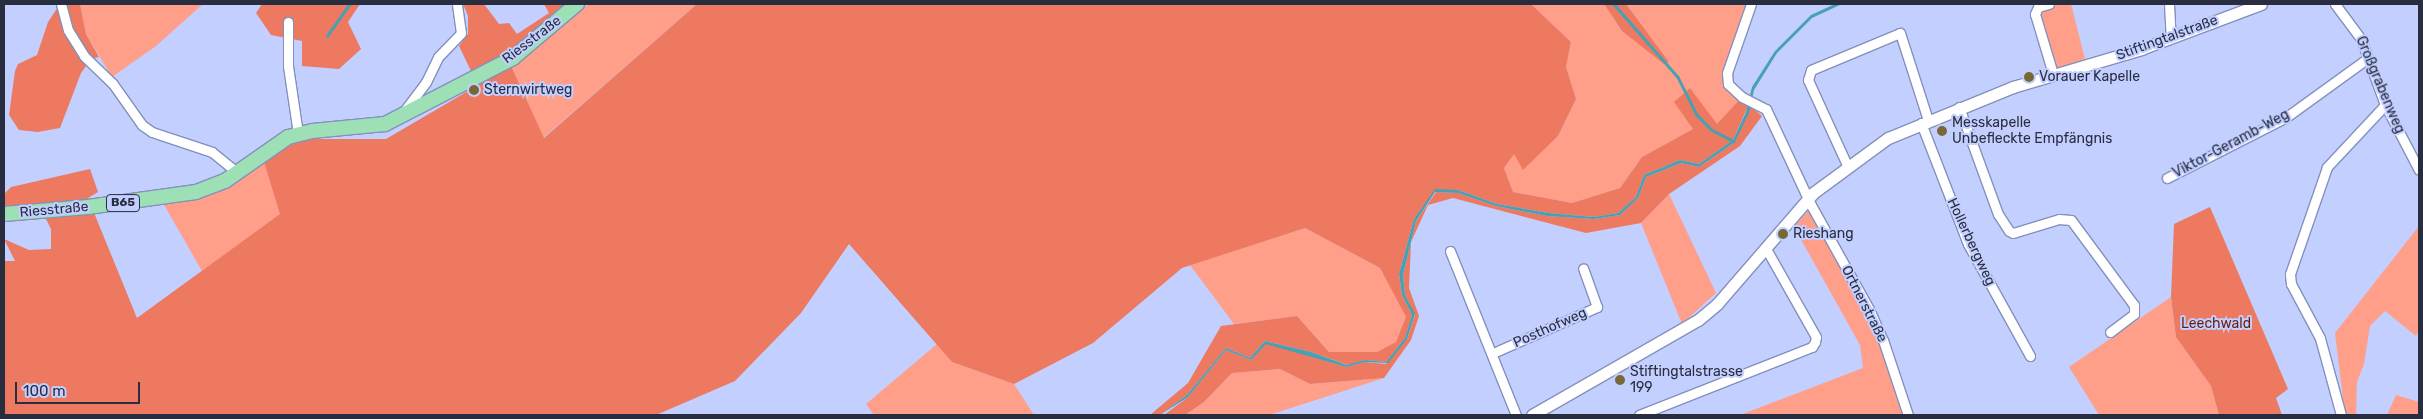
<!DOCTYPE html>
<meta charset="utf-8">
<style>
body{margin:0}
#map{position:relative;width:2423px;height:419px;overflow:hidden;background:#c2cfff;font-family:Rubik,sans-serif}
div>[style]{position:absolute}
.green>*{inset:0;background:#ff9f8a}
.forest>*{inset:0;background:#ed7961}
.water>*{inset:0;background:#47a1b3}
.stream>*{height:2.5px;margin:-1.25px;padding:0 1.25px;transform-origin:1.25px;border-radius:1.25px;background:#47a1b3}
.roads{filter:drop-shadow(1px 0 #8490bc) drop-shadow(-1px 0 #8490bc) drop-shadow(0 1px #8490bc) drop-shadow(0 -1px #8490bc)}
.minor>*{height:9px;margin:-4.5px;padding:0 4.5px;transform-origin:4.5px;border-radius:4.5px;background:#fff}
.tertiary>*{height:11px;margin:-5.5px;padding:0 5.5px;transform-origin:5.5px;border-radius:5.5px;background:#fff}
.primary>*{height:14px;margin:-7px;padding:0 7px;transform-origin:7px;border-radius:7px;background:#9de0b5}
.dots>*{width:14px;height:14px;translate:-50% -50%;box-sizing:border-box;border:2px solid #c2cfff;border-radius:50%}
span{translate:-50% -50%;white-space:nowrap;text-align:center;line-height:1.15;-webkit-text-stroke:4px #c2cfff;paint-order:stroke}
.shield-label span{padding:1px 4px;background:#c2cfff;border:1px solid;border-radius:4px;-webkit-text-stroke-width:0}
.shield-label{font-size:12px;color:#292d40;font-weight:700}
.street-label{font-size:14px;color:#292d40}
.poi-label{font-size:14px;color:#292d40}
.left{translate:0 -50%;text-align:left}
.park-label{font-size:14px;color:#671e10}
.frame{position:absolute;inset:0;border:5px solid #292d40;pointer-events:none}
.scale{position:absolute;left:15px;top:382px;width:125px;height:22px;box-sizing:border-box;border:2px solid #292d40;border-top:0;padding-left:6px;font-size:15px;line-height:18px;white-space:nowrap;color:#292d40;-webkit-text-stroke:4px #c2cfff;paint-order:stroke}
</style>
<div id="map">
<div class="green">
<div style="clip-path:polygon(80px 4px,203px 4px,156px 46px,112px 77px,86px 34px)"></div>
<div style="clip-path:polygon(589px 4px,697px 4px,543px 138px,511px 66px)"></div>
<div style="clip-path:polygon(1531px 4px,1604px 4px,1622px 31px,1668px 62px,1626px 4px,1749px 4px,1727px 73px,1742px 97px,1717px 125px,1690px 88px,1693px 129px,1642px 157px,1620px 188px,1572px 203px,1513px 192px,1504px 168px,1514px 153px,1523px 169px,1558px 136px,1576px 99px,1566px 67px,1571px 42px)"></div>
<div style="clip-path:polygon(2060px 4px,2071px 4px,2085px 59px,2060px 68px,2054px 66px,2038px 17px,2044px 9px)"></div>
<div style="clip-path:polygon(264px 162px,281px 214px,202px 271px,163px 203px,225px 189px)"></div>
<div style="clip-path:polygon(1669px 194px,1716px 293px,1682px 324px,1641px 223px)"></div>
<div style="clip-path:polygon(1809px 210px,1876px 334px,1904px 415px,1740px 415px,1863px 368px,1860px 345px,1794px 227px)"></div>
<div style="clip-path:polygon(2419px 226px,2419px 331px,2416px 336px,2385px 311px,2370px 326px,2364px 364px,2357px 382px,2356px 415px,2345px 415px,2335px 333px)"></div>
<div style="clip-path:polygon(1305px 228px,1380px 268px,1407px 317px,1396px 342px,1377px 352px,1329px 352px,1297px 316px,1234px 324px,1190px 265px)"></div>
<div style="clip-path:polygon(2171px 297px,2176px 337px,2211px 386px,2219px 415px,2099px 415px,2069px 367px)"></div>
<div style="clip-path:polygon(937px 344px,952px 362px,1014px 384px,1034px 415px,874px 415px,866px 404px)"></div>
<div style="clip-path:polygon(1280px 369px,1310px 384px,1384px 378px,1269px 415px,1185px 415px,1204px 402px,1232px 373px)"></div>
<div style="clip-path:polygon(2396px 395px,2419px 402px,2419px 415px,2387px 415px)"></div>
</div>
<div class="forest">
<div style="clip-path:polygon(60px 4px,80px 4px,86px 34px,99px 57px,91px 59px,81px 73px,60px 128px,38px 132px,19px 130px,9px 115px,15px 71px,18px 64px,37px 55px,48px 22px)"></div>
<div style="clip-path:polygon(262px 4px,360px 4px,348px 22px,361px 49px,339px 69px,302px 66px,302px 41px,271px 35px,256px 13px)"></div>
<div style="clip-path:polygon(463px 4px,484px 4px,499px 24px,509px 23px,517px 34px,549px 13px,544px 4px,569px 4px,525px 40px,472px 73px,459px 46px,468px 34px,468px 16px)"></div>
<div style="clip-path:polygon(697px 4px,1531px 4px,1571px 42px,1566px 67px,1576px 99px,1558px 136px,1523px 170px,1514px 154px,1504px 168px,1513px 192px,1572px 203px,1620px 188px,1642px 157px,1693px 129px,1674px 102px,1690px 88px,1717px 124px,1742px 97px,1749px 104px,1733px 140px,1699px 164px,1680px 160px,1644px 175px,1636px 197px,1618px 213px,1594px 217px,1548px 213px,1497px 204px,1458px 190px,1435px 190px,1414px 219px,1399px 274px,1402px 295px,1412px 315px,1405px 338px,1386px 362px,1365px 360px,1348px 365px,1311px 352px,1265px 341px,1250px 358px,1226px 348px,1187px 395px,1160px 415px,1150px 415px,1188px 383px,1221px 326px,1297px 316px,1329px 352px,1377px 352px,1396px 342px,1406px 317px,1380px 268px,1305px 228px,1182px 268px,1093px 343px,1014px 384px,952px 362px,849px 244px,801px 313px,735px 381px,656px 415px,4px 415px,4px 261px,15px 261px,4px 239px,29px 250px,51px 249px,51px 229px,46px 219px,4px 219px,4px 194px,11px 187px,90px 169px,98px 192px,88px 198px,137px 318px,280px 214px,264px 162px,284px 147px,310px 139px,386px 139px,511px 66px,544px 138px)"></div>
<div style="clip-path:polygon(1604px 4px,1626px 4px,1669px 62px,1664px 64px,1622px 31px)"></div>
<div style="clip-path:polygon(1750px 106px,1762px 116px,1740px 146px,1669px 194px,1641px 223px,1586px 233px,1453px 198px,1428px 205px,1411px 242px,1409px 288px,1419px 316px,1411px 340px,1384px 378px,1310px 384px,1280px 369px,1232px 373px,1204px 402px,1185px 415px,1164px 415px,1188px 397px,1226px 350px,1251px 360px,1266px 343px,1347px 367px,1365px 362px,1386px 364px,1407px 339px,1415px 315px,1405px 295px,1403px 275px,1416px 221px,1436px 192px,1458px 193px,1496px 206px,1547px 216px,1594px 219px,1620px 215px,1638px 198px,1646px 177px,1681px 163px,1699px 167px,1735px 142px)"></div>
<div style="clip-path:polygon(2210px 207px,2288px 389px,2276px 398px,2282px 415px,2219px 415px,2211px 386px,2176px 337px,2171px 297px,2174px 224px)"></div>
</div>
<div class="water">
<div style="clip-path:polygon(1835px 4px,1842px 4px,1812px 18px,1777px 53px,1754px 90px,1749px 113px,1735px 142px,1699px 167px,1681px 163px,1646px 177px,1638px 198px,1620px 215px,1594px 219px,1547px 216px,1496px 206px,1458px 193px,1435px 192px,1416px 221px,1403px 275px,1405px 295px,1415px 314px,1407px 339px,1388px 363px,1365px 362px,1347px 367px,1266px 344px,1251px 360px,1226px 350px,1188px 397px,1160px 415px,1187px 395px,1226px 348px,1250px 358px,1265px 341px,1311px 352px,1347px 365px,1365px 360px,1386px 362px,1405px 338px,1412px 315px,1402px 295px,1399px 274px,1414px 219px,1435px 189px,1458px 190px,1497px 204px,1548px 213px,1594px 217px,1618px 213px,1636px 197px,1644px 175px,1680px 160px,1699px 164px,1733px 140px,1746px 112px,1752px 87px,1775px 51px,1811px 15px)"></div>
</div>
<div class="stream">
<div style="left:1614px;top:4px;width:97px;rotate:48.8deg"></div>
<div style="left:1678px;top:77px;width:42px;rotate:63.4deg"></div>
<div style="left:1697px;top:115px;width:21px;rotate:45deg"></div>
<div style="left:327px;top:36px;width:39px;rotate:-55deg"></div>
<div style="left:1714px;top:131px;width:22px;rotate:27deg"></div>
</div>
<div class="roads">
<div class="minor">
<div style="left:61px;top:4px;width:27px;rotate:75deg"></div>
<div style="left:68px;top:30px;width:31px;rotate:58deg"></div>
<div style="left:84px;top:56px;width:40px;rotate:44deg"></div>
<div style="left:113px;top:84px;width:50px;rotate:54.7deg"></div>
<div style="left:142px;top:125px;width:12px;rotate:35deg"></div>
<div style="left:152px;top:132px;width:63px;rotate:18.4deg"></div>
<div style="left:212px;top:152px;width:32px;rotate:39deg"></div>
<div style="left:1751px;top:4px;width:73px;rotate:109.2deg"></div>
<div style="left:1727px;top:73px;width:11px;rotate:85deg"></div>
<div style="left:1728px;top:84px;width:19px;rotate:43deg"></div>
<div style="left:1742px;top:97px;width:27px;rotate:27deg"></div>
<div style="left:1766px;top:109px;width:106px;rotate:64.9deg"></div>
<div style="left:1811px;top:205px;width:119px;rotate:60.9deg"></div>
<div style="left:1869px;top:309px;width:34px;rotate:66deg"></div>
<div style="left:1883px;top:340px;width:79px;rotate:71.6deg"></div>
<div style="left:2049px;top:4px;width:11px;rotate:165deg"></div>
<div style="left:2038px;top:7px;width:8px;rotate:113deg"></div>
<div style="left:2035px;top:14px;width:63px;rotate:73.3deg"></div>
<div style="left:2169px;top:4px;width:33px;rotate:87deg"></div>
<div style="left:2335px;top:4px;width:44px;rotate:53.4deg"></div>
<div style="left:2361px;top:39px;width:70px;rotate:70deg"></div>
<div style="left:2385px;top:105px;width:73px;rotate:62.4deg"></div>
<div style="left:288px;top:22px;width:44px;rotate:90deg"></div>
<div style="left:288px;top:66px;width:69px;rotate:81.6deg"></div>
<div style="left:1959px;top:107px;width:114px;rotate:70deg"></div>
<div style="left:1998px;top:214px;width:20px;rotate:57deg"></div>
<div style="left:2009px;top:231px;width:4px;rotate:27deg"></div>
<div style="left:2013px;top:233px;width:48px;rotate:-16.9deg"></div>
<div style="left:2059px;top:219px;width:12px;rotate:5deg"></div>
<div style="left:2071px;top:220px;width:106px;rotate:53.5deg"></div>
<div style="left:2134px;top:305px;width:9px;rotate:90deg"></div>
<div style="left:2134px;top:314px;width:30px;rotate:143deg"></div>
<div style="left:405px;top:110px;width:35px;rotate:-53deg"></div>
<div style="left:426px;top:82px;width:28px;rotate:-64deg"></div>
<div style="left:438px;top:57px;width:33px;rotate:-46deg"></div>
<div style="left:461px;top:33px;width:29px;rotate:-98deg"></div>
<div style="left:1921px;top:123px;width:130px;rotate:68.8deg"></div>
<div style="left:1968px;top:244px;width:128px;rotate:61deg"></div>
<div style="left:1847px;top:165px;width:94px;rotate:-114.6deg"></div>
<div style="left:1808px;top:80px;width:10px;rotate:-73deg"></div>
<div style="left:1811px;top:70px;width:96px;rotate:-22.6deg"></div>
<div style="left:1900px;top:33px;width:91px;rotate:72.2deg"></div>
<div style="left:2167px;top:178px;width:132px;rotate:-27deg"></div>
<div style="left:2285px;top:118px;width:102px;rotate:-35.9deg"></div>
<div style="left:1450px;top:251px;width:177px;rotate:68.1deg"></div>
<div style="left:1493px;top:353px;width:114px;rotate:-23.9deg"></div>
<div style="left:1597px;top:307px;width:41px;rotate:-109.7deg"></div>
<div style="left:1639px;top:415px;width:186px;rotate:-21.5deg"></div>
<div style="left:1812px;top:347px;width:6px;rotate:-59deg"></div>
<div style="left:1815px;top:342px;width:5px;rotate:-79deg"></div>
<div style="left:1816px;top:337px;width:103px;rotate:-119.5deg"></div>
<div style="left:2341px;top:415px;width:80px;rotate:-105.3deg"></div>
<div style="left:2320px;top:338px;width:61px;rotate:-118.2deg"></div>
<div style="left:2291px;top:284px;width:10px;rotate:-96deg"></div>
<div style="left:2290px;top:274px;width:113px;rotate:-70.9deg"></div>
<div style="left:2327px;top:167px;width:85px;rotate:-46.9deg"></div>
</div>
<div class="tertiary">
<div style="left:1532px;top:415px;width:191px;rotate:-29.8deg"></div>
<div style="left:1698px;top:320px;width:25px;rotate:-40deg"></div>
<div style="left:1717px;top:304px;width:147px;rotate:-49.1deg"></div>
<div style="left:1813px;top:193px;width:93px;rotate:-36.3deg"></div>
<div style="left:1888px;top:138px;width:135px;rotate:-22.2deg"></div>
<div style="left:2013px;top:87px;width:134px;rotate:-16.5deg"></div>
<div style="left:2141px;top:49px;width:128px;rotate:-20.6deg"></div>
</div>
<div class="primary">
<div style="left:4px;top:214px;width:84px;rotate:-4.8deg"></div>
<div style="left:88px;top:207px;width:109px;rotate:-7.9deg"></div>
<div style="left:196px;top:192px;width:31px;rotate:-21deg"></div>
<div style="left:225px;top:181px;width:77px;rotate:-34.9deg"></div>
<div style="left:288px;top:137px;width:25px;rotate:-14deg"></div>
<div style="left:312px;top:131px;width:73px;rotate:-5.5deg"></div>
<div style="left:385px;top:124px;width:144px;rotate:-27.3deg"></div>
<div style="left:513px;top:58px;width:84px;rotate:-40.2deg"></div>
</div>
</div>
<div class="dots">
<div style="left:2029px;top:77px;background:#776835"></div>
<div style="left:474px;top:90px;background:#776835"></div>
<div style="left:1942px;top:131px;background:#776835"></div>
<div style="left:1783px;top:234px;background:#776835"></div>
<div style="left:1620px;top:380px;background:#776835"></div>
</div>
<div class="shield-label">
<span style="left:123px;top:203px">B65</span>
</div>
<div class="street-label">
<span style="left:2167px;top:38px;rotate:-20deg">Stiftingtalstraße</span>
<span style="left:532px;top:40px;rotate:-37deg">Riesstraße</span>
<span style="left:2380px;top:85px;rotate:67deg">Großgrabenweg</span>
<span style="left:2231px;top:144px;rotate:-28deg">Viktor-Geramb-Weg</span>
<span style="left:54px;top:210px;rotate:-5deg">Riesstraße</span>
<span style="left:1971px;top:242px;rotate:65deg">Hollerbergweg</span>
<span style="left:1864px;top:304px;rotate:63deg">Ortnerstraße</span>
<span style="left:1550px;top:328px;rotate:-24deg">Posthofweg</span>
</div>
<div class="poi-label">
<span class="left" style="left:2039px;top:77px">Vorauer Kapelle</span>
<span class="left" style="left:484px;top:90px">Sternwirtweg</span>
<span class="left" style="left:1952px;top:131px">Messkapelle<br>Unbefleckte Empfängnis</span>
<span class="left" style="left:1793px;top:234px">Rieshang</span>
<span class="left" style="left:1630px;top:380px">Stiftingtalstrasse<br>199</span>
</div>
<div class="park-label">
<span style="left:2216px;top:324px">Leechwald</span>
</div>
<div class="frame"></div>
<div class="scale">100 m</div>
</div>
